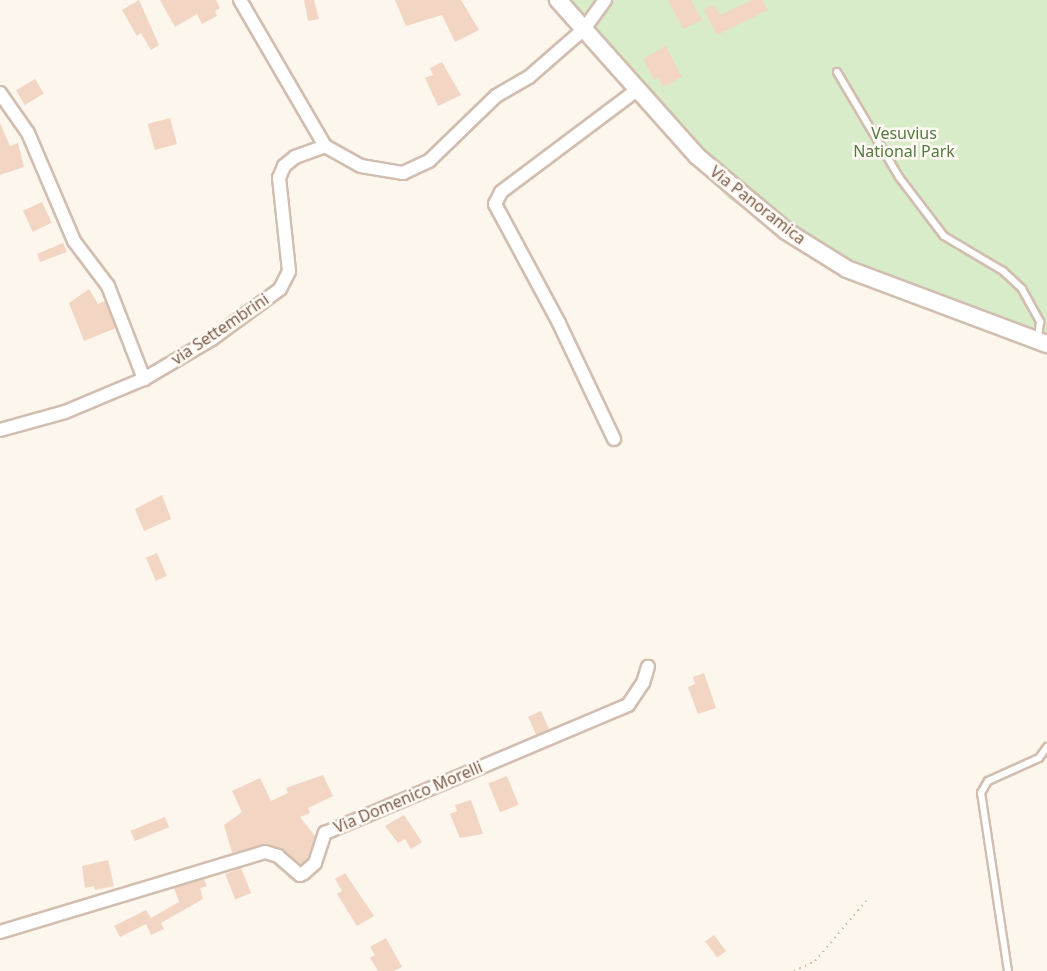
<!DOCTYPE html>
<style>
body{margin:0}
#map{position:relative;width:1047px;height:971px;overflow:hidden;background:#fdf6ec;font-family:"Noto Sans",sans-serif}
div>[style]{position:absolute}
.green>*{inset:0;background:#d8ecc9}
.building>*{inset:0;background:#f3d5c3;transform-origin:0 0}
.path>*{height:2px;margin-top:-1px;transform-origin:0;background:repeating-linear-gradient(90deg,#d9b8a5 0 1.5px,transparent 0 6px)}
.roads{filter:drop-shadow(2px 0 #d1beb0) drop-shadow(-2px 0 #d1beb0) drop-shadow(0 2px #d1beb0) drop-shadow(0 -2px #d1beb0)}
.lane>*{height:6px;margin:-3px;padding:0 3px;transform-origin:3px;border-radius:3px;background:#fff}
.street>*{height:12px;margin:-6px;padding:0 6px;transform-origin:6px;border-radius:6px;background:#fff}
.secondary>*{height:16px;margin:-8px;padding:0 8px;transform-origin:8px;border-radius:8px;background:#fff}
span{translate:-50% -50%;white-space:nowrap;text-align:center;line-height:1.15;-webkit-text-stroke:5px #fffaf3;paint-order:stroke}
.park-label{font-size:16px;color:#537a41}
.street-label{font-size:16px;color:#7a5c4d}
</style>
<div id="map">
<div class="green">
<div style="clip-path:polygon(546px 0,1047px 0,1047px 352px,930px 311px,817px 260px,728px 198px)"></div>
</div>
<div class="building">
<div style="clip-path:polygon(139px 0,159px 45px,151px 50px,141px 33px,137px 36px,122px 10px)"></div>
<div style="clip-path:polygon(160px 0,216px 0,220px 8px,215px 11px,217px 16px,202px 24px,197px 14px,175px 27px)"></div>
<div style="clip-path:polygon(304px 0,314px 0,319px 19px,308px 21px)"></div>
<div style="clip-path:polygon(395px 0,461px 0,479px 30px,455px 42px,442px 15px,406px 26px)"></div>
<div style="clip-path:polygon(668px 0,691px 0,702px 20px,683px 29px)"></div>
<div style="clip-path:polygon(752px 0,762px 0,768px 10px,717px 35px,704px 10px,714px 5px,720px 15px)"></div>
<div style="clip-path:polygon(666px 46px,682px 77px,663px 87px,658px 78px,654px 80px,643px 59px)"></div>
<div style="clip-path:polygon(442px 62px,461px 95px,438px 106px,425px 78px,433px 75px,430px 68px)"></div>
<div style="left:35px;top:79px;width:17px;height:22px;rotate:59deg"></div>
<div style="left:170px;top:118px;width:27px;height:23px;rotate:75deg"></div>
<div style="clip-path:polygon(0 123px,10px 146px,18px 143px,24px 167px,0 175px)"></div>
<div style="left:42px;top:202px;width:23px;height:21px;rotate:65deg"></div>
<div style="clip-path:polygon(63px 243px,67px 252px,40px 262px,37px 254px)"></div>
<div style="clip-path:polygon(89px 289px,98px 304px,105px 301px,116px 328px,84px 341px,69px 303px)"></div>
<div style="clip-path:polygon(162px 495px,171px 519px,144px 531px,135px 509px)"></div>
<div style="left:157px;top:553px;width:25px;height:12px;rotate:67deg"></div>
<div style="clip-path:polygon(704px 673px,716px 708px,698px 714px,688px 687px,695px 684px,693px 677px)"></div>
<div style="left:541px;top:711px;width:20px;height:14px;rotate:66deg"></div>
<div style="clip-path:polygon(323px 775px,333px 796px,308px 808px,310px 813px,300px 817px,315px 836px,308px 858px,301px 865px,283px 849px,267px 844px,232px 853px,224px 825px,242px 812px,232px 791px,260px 778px,271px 801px,288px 793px,286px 788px)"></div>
<div style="left:507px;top:776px;width:31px;height:20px;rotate:68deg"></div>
<div style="clip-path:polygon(471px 800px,483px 834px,460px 838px,450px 814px,457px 811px,455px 805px)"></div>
<div style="clip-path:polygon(404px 815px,422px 842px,411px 849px,405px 839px,398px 843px,385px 826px)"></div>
<div style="left:165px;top:817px;width:11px;height:37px;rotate:68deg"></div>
<div style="clip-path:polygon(108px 860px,114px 886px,95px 890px,94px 886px,85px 888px,82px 866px)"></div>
<div style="left:241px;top:868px;width:27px;height:17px;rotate:68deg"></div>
<div style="clip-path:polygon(345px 873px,374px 916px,357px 926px,337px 894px,342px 891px,335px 879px)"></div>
<div style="clip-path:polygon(204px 879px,207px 886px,200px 888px,203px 899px,161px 923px,164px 929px,151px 935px,146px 924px,120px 937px,114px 926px,146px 910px,151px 918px,179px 902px,174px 888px)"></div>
<div style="left:714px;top:935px;width:20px;height:11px;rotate:53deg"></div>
<div style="clip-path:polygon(386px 938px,402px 967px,394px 971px,378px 971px,370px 958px,375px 955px,370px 947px)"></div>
</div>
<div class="path">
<div style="left:794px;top:971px;width:23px;rotate:-25deg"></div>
<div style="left:815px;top:961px;width:79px;rotate:-49.6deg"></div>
</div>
<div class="roads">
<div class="lane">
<div style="left:837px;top:72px;width:122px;rotate:59.4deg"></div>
<div style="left:899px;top:177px;width:74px;rotate:52.7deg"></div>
<div style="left:944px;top:236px;width:69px;rotate:30.7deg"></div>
<div style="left:1003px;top:271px;width:26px;rotate:43deg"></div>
<div style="left:1022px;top:289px;width:38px;rotate:61deg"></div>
<div style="left:1040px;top:322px;width:16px;rotate:97deg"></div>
<div style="left:1008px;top:971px;width:180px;rotate:-98.6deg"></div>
<div style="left:981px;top:793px;width:14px;rotate:-60deg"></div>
<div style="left:988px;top:781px;width:56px;rotate:-24.3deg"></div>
<div style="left:1039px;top:758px;width:14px;rotate:-54deg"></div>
</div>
<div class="street">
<div style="left:240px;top:0;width:169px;rotate:59.8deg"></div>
<div style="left:325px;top:146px;width:41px;rotate:29.1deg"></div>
<div style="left:361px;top:166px;width:43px;rotate:9.5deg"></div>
<div style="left:403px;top:173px;width:29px;rotate:-25deg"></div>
<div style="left:429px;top:161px;width:93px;rotate:-44.1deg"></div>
<div style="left:496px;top:96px;width:38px;rotate:-30deg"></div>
<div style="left:529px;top:77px;width:73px;rotate:-41.1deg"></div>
<div style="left:584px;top:29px;width:36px;rotate:-54deg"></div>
<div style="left:0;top:93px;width:49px;rotate:55deg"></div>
<div style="left:28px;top:133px;width:117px;rotate:66.9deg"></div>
<div style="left:74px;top:241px;width:56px;rotate:52.9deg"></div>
<div style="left:108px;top:286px;width:100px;rotate:68.8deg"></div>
<div style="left:0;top:430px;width:67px;rotate:-15.5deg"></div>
<div style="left:65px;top:412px;width:86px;rotate:-22.7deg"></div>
<div style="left:144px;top:379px;width:79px;rotate:-30.5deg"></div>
<div style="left:212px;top:339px;width:84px;rotate:-36.3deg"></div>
<div style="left:280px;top:289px;width:20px;rotate:-63deg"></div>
<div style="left:289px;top:271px;width:94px;rotate:-96.1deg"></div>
<div style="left:279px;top:178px;width:13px;rotate:-67deg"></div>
<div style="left:284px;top:166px;width:14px;rotate:-39deg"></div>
<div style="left:295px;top:157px;width:32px;rotate:-20deg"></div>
<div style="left:614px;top:439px;width:128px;rotate:-115.4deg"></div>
<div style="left:559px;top:323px;width:135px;rotate:-118.3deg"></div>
<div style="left:495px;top:204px;width:13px;rotate:-63deg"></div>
<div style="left:501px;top:192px;width:171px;rotate:-36.9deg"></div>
<div style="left:0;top:932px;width:277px;rotate:-16.8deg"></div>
<div style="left:265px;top:852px;width:14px;rotate:17deg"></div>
<div style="left:278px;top:856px;width:29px;rotate:41deg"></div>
<div style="left:300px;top:875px;width:4px;rotate:-27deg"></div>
<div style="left:304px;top:873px;width:15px;rotate:-42deg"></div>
<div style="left:315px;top:863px;width:32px;rotate:-72deg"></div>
<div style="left:325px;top:833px;width:329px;rotate:-22.9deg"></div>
<div style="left:628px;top:705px;width:27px;rotate:-56deg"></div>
<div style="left:643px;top:683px;width:17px;rotate:-73deg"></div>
</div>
<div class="secondary">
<div style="left:558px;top:0;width:209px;rotate:48.3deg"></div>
<div style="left:697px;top:156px;width:116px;rotate:40.1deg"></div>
<div style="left:786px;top:231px;width:72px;rotate:31.9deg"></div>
<div style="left:847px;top:269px;width:214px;rotate:20.6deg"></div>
</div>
</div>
<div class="park-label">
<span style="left:904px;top:142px">Vesuvius<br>National Park</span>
</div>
<div class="street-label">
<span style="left:758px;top:205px;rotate:38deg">Via Panoramica</span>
<span style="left:220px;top:329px;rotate:-34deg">via Settembrini</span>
<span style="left:408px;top:797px;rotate:-23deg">Via Domenico Morelli</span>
</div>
</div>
